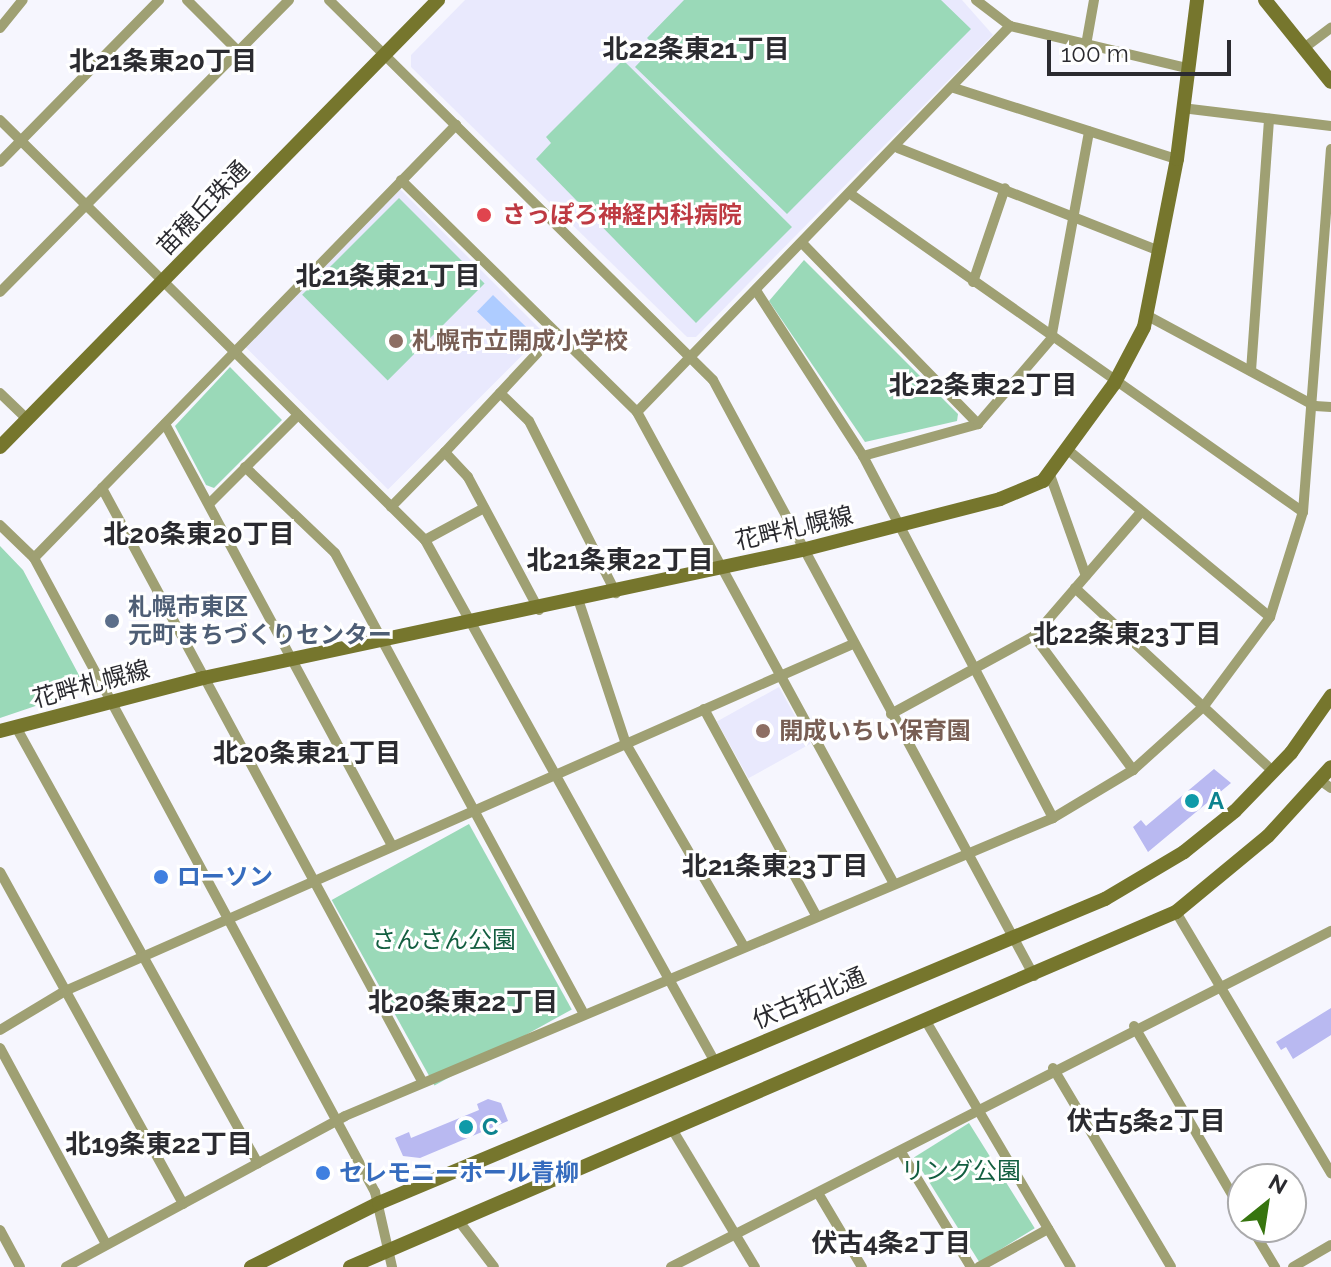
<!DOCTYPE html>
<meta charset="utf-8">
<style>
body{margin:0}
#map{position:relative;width:1331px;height:1267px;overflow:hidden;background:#f6f6fe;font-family:Raleway,"Noto Sans JP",sans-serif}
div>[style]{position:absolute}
.built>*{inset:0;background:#e9e9fd;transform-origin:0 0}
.green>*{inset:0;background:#9ad9b8;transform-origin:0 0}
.water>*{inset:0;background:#aeccff;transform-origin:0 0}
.building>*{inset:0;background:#b9b9f1}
.street>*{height:10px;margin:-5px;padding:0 5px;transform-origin:5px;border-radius:5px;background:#9fa073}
.secondary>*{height:14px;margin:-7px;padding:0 7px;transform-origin:7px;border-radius:7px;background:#76762d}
.dots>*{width:22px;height:22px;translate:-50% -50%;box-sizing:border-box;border:4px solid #fff;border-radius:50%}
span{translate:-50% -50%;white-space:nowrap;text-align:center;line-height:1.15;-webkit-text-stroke:6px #fff;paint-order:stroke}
.street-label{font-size:24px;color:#2b2b30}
.health-label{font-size:24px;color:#be3a42;font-weight:700}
.left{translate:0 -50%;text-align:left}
.education-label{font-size:24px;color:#785e54;font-weight:700}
.service-label{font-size:24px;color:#4e5e75;font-weight:700}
.culture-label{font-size:24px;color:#0d838f;font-weight:700}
.shop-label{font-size:24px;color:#366cbe;font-weight:700}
.park-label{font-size:24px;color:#135e40}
.neighbourhood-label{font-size:26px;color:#2b2b30;font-weight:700}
.north{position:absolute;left:1227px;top:1163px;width:80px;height:80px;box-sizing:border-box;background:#fff;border:2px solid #aaaaac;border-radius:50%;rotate:30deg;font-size:22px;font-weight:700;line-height:32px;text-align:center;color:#2b2b30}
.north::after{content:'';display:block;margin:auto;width:28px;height:36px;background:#37750f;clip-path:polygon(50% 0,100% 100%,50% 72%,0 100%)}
.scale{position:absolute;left:1047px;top:40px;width:184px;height:36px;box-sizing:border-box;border:4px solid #2b2b30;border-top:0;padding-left:10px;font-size:24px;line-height:28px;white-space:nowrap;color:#2b2b30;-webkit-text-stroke:6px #fff;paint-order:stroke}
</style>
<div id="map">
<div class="built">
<div style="clip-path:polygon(465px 0,962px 0,993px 35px,696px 337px,687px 337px,411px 67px,411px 55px)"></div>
<div style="left:400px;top:189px;width:204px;height:221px;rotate:45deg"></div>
<div style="left:779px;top:687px;width:65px;height:71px;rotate:61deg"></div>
</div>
<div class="green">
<div style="clip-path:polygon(684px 0,941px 0,971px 29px,787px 214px,635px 67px,655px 46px,647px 38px)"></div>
<div style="clip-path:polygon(623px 60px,792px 227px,696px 323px,536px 159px,551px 143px,546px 137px)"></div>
<div style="left:399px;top:198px;width:121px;height:137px;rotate:45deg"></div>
<div style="clip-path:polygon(804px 260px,958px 414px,957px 421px,865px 442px,769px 301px)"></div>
<div style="clip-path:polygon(230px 367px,282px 420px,214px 488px,206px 485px,175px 426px)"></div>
<div style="clip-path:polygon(0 546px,23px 570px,80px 677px,64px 685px,68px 695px,0 718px)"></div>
<div style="left:469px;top:824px;width:212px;height:157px;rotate:61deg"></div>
<div style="left:969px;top:1123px;width:124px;height:65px;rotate:58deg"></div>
</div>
<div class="water">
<div style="left:493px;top:295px;width:61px;height:23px;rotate:44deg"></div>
</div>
<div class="building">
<div style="clip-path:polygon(1214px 769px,1231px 783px,1148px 852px,1133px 827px,1141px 820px,1146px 826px)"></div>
<div style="clip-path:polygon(1331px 1008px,1331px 1035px,1293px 1059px,1286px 1047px,1281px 1050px,1276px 1042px)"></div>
<div style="clip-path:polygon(488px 1099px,501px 1103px,508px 1121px,420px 1158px,403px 1156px,395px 1138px,409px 1132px,411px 1138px,479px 1110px,477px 1104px)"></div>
</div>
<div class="street">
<div style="left:187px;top:0;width:72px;rotate:45deg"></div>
<div style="left:329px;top:0;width:540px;rotate:44.7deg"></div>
<div style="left:713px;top:380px;width:677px;rotate:61.69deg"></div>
<div style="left:976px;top:0;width:43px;rotate:37.4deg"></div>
<div style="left:1010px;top:26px;width:181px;rotate:13.4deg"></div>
<div style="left:0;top:28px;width:36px;rotate:-51deg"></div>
<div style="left:1086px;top:45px;width:46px;rotate:-79.9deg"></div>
<div style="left:1304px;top:48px;width:34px;rotate:-37deg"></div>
<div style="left:954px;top:88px;width:234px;rotate:17.7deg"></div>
<div style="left:1182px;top:108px;width:150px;rotate:6.9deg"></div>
<div style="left:0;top:120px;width:598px;rotate:44.66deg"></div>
<div style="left:425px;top:540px;width:597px;rotate:60.95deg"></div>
<div style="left:898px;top:148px;width:282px;rotate:21.5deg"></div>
<div style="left:0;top:162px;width:227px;rotate:-45.5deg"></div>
<div style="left:401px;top:180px;width:331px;rotate:44.5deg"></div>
<div style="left:637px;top:412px;width:535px;rotate:61.42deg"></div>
<div style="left:852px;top:195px;width:551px;rotate:35.1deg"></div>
<div style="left:804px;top:245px;width:250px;rotate:45.8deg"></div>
<div style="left:973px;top:282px;width:99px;rotate:-71.2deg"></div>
<div style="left:0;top:292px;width:411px;rotate:-45.3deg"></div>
<div style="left:757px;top:292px;width:195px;rotate:57.1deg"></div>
<div style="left:863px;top:456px;width:409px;rotate:62.3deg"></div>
<div style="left:1148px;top:316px;width:190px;rotate:28.3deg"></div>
<div style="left:1315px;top:406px;width:16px;rotate:4deg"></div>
<div style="left:1251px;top:371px;width:253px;rotate:-85.9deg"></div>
<div style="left:0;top:393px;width:37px;rotate:44deg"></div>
<div style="left:500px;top:393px;width:40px;rotate:44deg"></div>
<div style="left:529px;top:421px;width:193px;rotate:63.2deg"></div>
<div style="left:637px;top:412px;width:537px;rotate:-45.98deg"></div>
<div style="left:165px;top:424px;width:479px;rotate:61.7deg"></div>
<div style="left:1068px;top:450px;width:262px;rotate:39.6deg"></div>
<div style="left:863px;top:456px;width:119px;rotate:-15.5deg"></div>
<div style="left:978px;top:424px;width:112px;rotate:-49.3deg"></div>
<div style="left:1051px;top:339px;width:211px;rotate:-79.6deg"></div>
<div style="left:245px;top:467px;width:124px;rotate:43.7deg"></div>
<div style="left:335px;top:553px;width:524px;rotate:61.63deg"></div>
<div style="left:1050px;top:475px;width:107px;rotate:70.4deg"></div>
<div style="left:102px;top:488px;width:674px;rotate:61.65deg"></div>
<div style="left:209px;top:504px;width:126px;rotate:-45deg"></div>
<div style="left:391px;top:507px;width:77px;rotate:-45.5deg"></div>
<div style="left:0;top:525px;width:47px;rotate:44.1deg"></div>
<div style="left:34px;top:558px;width:720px;rotate:61.73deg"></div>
<div style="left:375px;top:1192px;width:77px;rotate:77.2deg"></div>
<div style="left:425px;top:540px;width:67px;rotate:-28.5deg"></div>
<div style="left:34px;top:558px;width:605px;rotate:-45.74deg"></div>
<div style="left:1075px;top:588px;width:271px;rotate:42.8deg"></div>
<div style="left:579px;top:602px;width:150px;rotate:71.7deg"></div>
<div style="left:626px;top:744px;width:235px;rotate:59.8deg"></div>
<div style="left:539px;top:610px;width:151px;rotate:-118.1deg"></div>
<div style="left:468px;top:477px;width:34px;rotate:-133deg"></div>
<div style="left:445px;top:452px;width:163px;rotate:-47deg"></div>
<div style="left:1034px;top:636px;width:167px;rotate:53.5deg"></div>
<div style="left:704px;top:709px;width:234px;rotate:61.5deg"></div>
<div style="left:891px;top:714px;width:163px;rotate:-28.6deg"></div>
<div style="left:1034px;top:636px;width:162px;rotate:-49.2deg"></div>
<div style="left:16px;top:727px;width:499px;rotate:61deg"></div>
<div style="left:1321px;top:781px;width:12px;rotate:35deg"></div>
<div style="left:0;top:872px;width:379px;rotate:61.1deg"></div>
<div style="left:1176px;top:912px;width:304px;rotate:59.3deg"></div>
<div style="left:927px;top:1023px;width:283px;rotate:59.5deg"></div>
<div style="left:1134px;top:1026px;width:216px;rotate:59.8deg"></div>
<div style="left:0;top:1030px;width:76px;rotate:-31deg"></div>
<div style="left:65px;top:991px;width:861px;rotate:-23.77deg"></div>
<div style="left:0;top:1048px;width:223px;rotate:61.6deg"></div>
<div style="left:1053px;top:1068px;width:231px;rotate:59.3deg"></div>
<div style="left:672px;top:1129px;width:161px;rotate:59deg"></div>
<div style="left:901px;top:1152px;width:135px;rotate:58.7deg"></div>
<div style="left:818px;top:1193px;width:86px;rotate:59.3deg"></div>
<div style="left:458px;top:1220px;width:59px;rotate:52.5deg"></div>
<div style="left:1251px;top:1227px;width:47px;rotate:59deg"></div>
<div style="left:0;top:1230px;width:42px;rotate:61.6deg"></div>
<div style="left:66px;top:1267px;width:317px;rotate:-28.4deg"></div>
<div style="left:345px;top:1116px;width:768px;rotate:-22.83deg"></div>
<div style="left:1053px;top:818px;width:93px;rotate:-31deg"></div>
<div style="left:1133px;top:770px;width:96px;rotate:-42deg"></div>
<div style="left:1204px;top:706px;width:111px;rotate:-53.4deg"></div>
<div style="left:1270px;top:617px;width:110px;rotate:-72.6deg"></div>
<div style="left:1303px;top:512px;width:364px;rotate:-85.6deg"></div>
<div style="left:671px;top:1267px;width:741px;rotate:-26.98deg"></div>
<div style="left:979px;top:1267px;width:79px;rotate:-28.8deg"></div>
<div style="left:1293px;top:1267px;width:44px;rotate:-30.1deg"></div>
</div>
<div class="secondary">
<div style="left:1265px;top:0;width:105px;rotate:51.2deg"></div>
<div style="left:0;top:447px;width:626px;rotate:-45.58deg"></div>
<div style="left:0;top:731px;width:210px;rotate:-14.6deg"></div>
<div style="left:203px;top:678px;width:613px;rotate:-12.06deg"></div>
<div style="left:802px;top:550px;width:204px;rotate:-14.4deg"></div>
<div style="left:1000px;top:499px;width:47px;rotate:-22.7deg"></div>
<div style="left:1043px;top:481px;width:120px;rotate:-53.8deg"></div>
<div style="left:1114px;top:384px;width:64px;rotate:-62.2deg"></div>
<div style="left:1144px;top:327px;width:171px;rotate:-78.9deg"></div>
<div style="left:1177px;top:159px;width:160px;rotate:-82.8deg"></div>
<div style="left:251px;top:1267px;width:143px;rotate:-26.6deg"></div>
<div style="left:379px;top:1203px;width:787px;rotate:-22.72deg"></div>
<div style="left:1105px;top:899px;width:92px;rotate:-30.7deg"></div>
<div style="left:1184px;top:852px;width:65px;rotate:-38.8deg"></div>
<div style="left:1235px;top:811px;width:81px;rotate:-46deg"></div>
<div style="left:1291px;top:753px;width:70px;rotate:-54.9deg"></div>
<div style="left:350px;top:1267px;width:899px;rotate:-23.26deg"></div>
<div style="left:1176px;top:912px;width:119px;rotate:-39.6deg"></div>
<div style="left:1268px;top:836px;width:93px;rotate:-47.6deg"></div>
</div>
<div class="dots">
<div style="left:484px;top:215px;background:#e0444e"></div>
<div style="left:396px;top:341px;background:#8d6e63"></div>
<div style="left:112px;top:621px;background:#5c6f8a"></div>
<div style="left:763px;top:731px;background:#8d6e63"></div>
<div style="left:1192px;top:801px;background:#0f9aa8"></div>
<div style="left:161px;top:877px;background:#3f7fe0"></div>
<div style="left:466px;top:1127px;background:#0f9aa8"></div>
<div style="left:323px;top:1173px;background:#3f7fe0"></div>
</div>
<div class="street-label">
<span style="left:203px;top:208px;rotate:-46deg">苗穂丘珠通</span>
<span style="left:794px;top:528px;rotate:-13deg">花畔札幌線</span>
<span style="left:91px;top:684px;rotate:-15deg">花畔札幌線</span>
<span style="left:809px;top:998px;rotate:-23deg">伏古拓北通</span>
</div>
<div class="health-label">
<span class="left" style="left:502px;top:215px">さっぽろ神経内科病院</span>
</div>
<div class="education-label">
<span class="left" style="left:412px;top:341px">札幌市立開成小学校</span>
<span class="left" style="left:779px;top:731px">開成いちい保育園</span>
</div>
<div class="service-label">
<span class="left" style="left:128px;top:621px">札幌市東区<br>元町まちづくりセンター</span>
</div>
<div class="culture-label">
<span class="left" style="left:1208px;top:801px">A</span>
<span class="left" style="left:482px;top:1127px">C</span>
</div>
<div class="shop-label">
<span class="left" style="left:177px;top:877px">ローソン</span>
<span class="left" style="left:339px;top:1173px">セレモニーホール青柳</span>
</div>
<div class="park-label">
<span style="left:444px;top:940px">さんさん公園</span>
<span style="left:961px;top:1171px">リング公園</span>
</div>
<div class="neighbourhood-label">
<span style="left:696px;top:50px">北22条東21丁目</span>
<span style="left:163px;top:62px">北21条東20丁目</span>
<span style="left:388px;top:277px">北21条東21丁目</span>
<span style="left:983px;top:386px">北22条東22丁目</span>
<span style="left:199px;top:535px">北20条東20丁目</span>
<span style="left:620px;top:561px">北21条東22丁目</span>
<span style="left:1127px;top:635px">北22条東23丁目</span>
<span style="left:307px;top:754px">北20条東21丁目</span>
<span style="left:775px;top:867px">北21条東23丁目</span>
<span style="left:463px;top:1003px">北20条東22丁目</span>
<span style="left:1146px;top:1122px">伏古5条2丁目</span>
<span style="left:159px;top:1145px">北19条東22丁目</span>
<span style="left:891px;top:1244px">伏古4条2丁目</span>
</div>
<div class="north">N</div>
<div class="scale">100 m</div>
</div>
